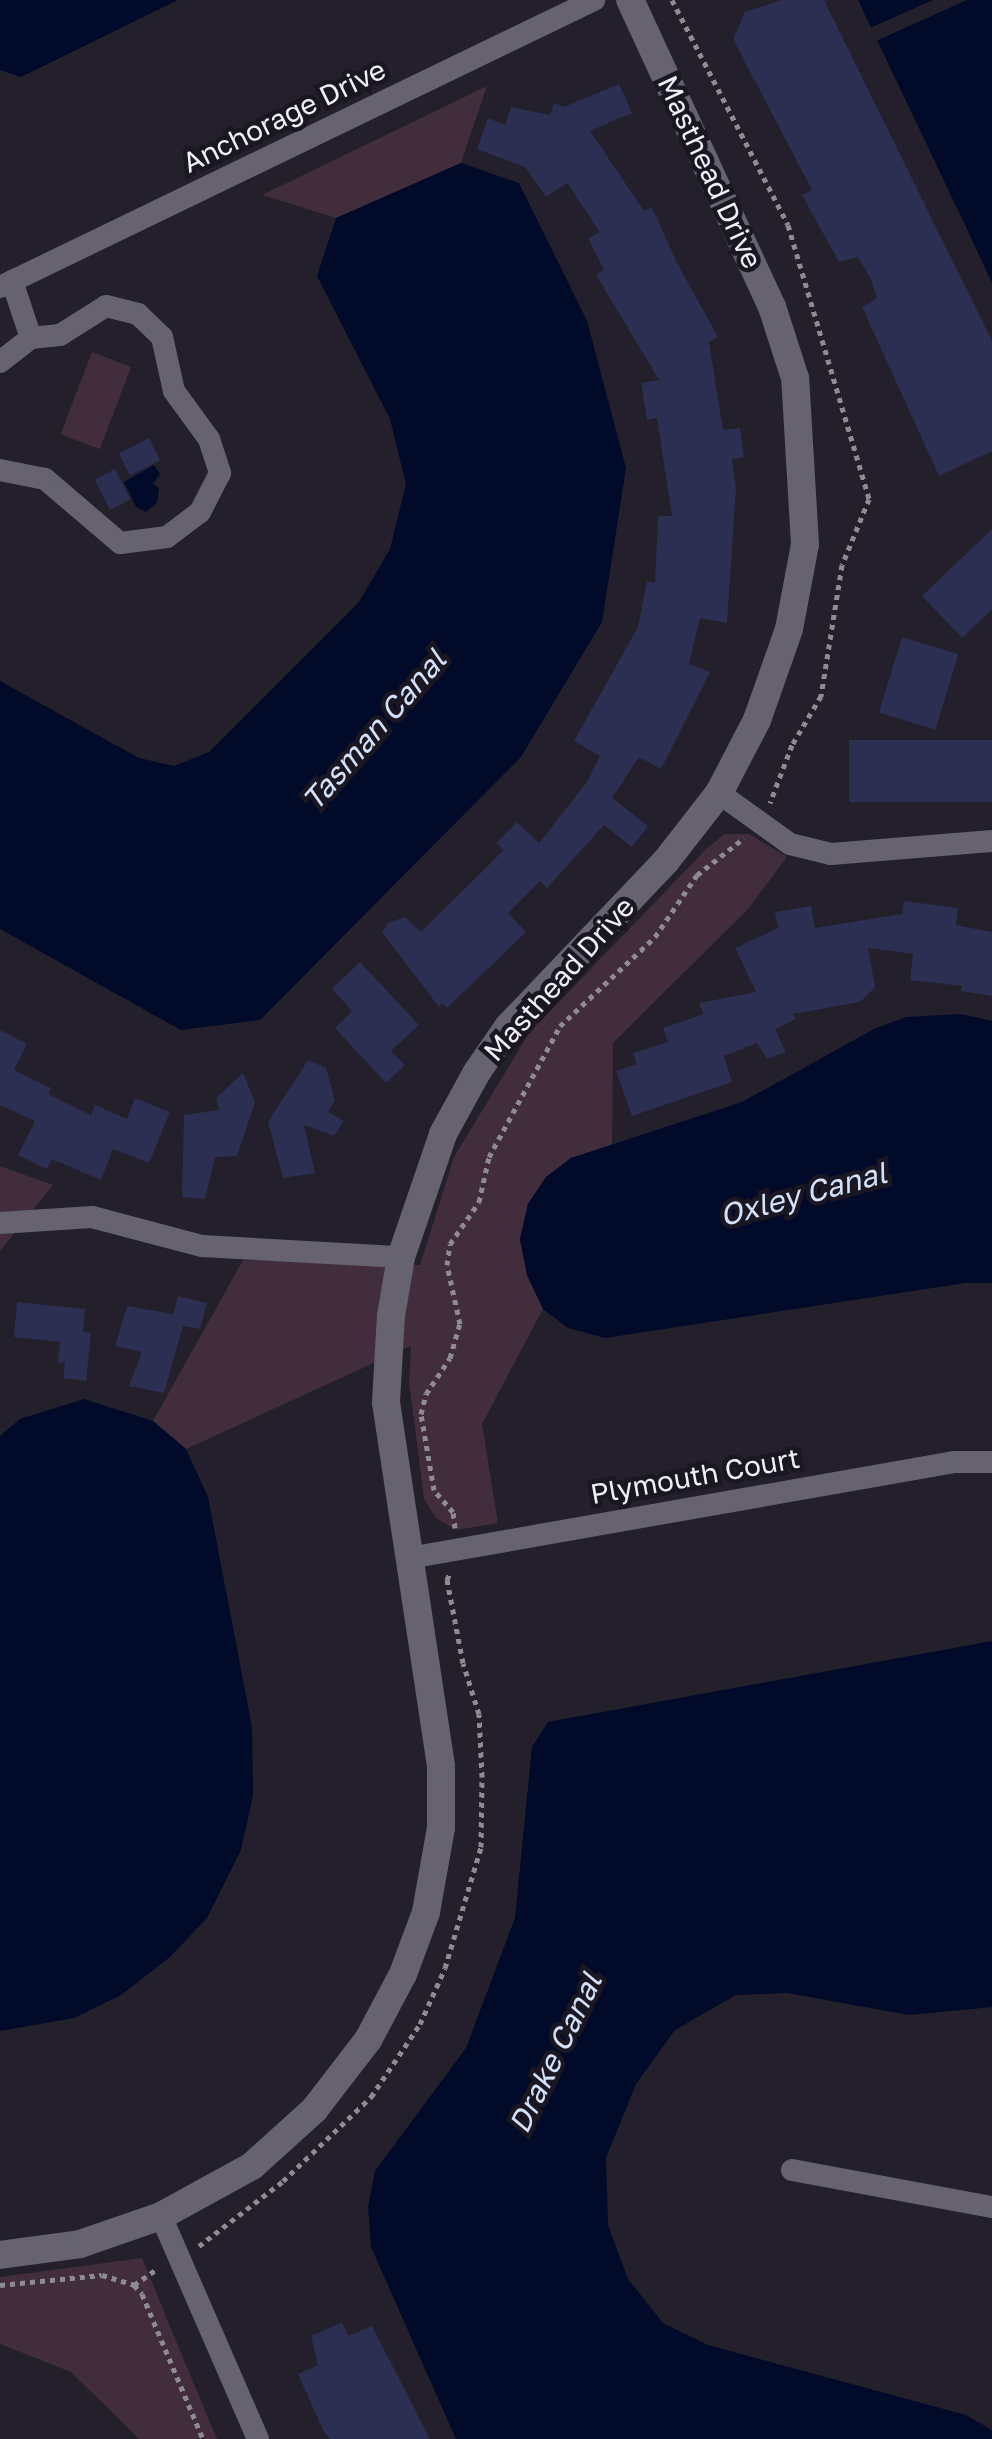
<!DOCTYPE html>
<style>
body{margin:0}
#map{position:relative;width:992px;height:2439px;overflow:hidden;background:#231f2b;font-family:"Golos Text",sans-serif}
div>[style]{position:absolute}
.green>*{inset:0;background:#412d3c;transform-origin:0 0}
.water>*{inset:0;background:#010a28}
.pier>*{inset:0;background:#231f2b}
.building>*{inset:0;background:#2c2e52;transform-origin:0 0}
.path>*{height:5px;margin-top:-2.5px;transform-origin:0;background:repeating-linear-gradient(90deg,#8e8b95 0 5px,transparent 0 10px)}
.minor>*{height:22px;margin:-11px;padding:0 11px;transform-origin:11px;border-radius:11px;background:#666270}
.tertiary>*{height:28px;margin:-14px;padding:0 14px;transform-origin:14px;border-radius:14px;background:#666270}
span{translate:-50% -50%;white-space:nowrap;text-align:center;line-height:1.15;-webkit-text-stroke:9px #1a1622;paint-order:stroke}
.street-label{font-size:28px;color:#f0eef6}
.water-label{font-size:30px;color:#d3e1fa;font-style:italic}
</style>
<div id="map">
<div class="green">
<div style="clip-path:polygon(487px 86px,461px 163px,336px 218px,262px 195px)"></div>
<div style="left:92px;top:352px;width:42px;height:88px;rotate:21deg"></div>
<div style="clip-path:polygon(725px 834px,749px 834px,787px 857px,749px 908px,613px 1043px,612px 1145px,571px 1158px,546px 1177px,528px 1204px,520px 1239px,527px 1275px,543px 1309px,482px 1424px,498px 1523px,456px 1530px,436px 1518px,424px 1499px,409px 1382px,411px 1346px,186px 1449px,153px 1421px,243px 1260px,420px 1265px,454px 1157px,529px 1033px,707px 848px)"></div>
<div style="clip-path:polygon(0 1166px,53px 1185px,0 1251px)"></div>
<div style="clip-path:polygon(142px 2258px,181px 2353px,217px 2439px,139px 2439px,71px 2372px,0 2344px,0 2277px)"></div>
</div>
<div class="water">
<div style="clip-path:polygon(0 0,178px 0,21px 77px,0 70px)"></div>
<div style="clip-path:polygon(858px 0,992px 0,992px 283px,965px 225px)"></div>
<div style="clip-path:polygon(461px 163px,519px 183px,587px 321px,626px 468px,602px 622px,521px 757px,260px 1020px,181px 1030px,0 929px,0 681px,139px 758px,174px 766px,209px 752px,359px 602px,390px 549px,406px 484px,390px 419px,317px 276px,336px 218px)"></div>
<div style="clip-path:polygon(154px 465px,160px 474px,153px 484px,159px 488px,157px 503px,146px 512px,136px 507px,124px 482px)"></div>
<div style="clip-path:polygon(961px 1014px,992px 1021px,992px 1283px,965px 1283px,605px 1338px,568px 1328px,543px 1309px,527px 1275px,520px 1239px,528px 1204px,546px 1177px,571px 1158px,742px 1102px,874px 1029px,906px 1017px)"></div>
<div style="clip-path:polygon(84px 1399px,153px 1421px,186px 1449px,208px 1497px,252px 1727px,253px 1795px,241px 1850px,207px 1918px,170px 1957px,121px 1995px,74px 2018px,0 2031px,0 1436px,20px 1419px)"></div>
<div style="clip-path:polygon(992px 1641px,992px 2007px,909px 2015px,787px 1993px,736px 1995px,675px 2030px,636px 2084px,606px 2158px,608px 2225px,628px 2279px,663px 2323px,708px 2345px,966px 2415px,992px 2430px,992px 2439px,456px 2439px,371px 2247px,368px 2207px,375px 2171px,466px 2048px,515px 1918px,532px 1747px,548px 1722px)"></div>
</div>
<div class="pier">
<div style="clip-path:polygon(933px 0,967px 0,876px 41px,870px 28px)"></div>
</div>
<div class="building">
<div style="clip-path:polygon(782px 0,824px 0,992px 341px,992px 451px,939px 476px,862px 307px,877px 298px,871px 279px,858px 257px,839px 262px,802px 195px,812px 190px,733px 39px,745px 12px)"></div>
<div style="clip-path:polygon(619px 84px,632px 113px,590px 131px,644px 211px,652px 207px,676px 261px,718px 337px,709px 342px,723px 430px,740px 428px,744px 457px,732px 459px,736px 489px,727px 623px,700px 618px,689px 664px,710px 672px,661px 769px,639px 757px,612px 798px,648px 826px,632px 847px,604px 825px,547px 888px,540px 881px,508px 913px,526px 932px,447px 1008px,442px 1003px,439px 1007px,382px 932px,388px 923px,405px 917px,421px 932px,504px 850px,496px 843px,517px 822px,539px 843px,587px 782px,600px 756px,574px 741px,638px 627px,647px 581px,655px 583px,658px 516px,672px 516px,657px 418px,647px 420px,641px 383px,659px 380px,596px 275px,604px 270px,588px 238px,600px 232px,567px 183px,546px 197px,525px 167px,477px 149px,488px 118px,505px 125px,511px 107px,550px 115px,554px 103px,564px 107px)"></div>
<div style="left:149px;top:438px;width:25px;height:34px;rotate:63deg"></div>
<div style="left:115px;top:469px;width:34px;height:23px;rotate:63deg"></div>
<div style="clip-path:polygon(992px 529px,992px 609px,962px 638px,922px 596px)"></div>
<div style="left:902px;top:637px;width:59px;height:79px;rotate:17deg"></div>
<div style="left:992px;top:740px;width:62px;height:143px;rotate:90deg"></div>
<div style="clip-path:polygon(904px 901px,958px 908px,956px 925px,992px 932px,992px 996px,961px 991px,962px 986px,910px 980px,913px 954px,868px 948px,875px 987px,860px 1002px,793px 1014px,796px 1019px,775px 1029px,786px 1052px,767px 1059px,757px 1043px,724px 1056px,732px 1082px,632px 1116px,616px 1071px,637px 1064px,633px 1053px,668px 1042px,663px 1028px,704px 1014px,699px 1003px,756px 992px,735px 948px,778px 928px,775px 912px,811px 906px,815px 928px,902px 914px)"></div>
<div style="clip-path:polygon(360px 962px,419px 1025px,391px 1051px,405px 1065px,386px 1083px,335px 1028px,352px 1011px,332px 989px)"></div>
<div style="clip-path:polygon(0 1030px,27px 1044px,14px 1070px,51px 1088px,48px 1094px,91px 1115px,95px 1105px,127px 1119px,135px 1098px,170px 1112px,149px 1163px,113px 1149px,101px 1180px,52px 1159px,47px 1169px,18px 1155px,35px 1121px,0 1105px)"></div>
<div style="clip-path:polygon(308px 1060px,326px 1068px,335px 1100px,328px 1112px,344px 1121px,334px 1136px,304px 1125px,315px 1173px,283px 1178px,268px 1122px)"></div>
<div style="clip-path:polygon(243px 1073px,255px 1102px,237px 1156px,215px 1157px,205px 1199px,182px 1197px,184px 1115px,219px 1110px,216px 1098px)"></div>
<div style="clip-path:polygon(178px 1296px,207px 1303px,200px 1329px,183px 1326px,164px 1393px,129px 1386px,142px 1352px,115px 1346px,127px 1306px,173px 1314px)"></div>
<div style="clip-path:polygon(17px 1302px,85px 1309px,83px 1332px,91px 1333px,86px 1381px,63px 1378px,65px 1363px,58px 1362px,60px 1342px,14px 1337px)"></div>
<div style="clip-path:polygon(342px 2322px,348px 2336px,372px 2326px,430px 2439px,330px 2439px,323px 2430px,298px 2374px,318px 2365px,311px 2336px)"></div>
</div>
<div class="path">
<div style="left:672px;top:0;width:253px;rotate:62.7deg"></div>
<div style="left:788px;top:225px;width:286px;rotate:73.5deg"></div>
<div style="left:869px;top:499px;width:71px;rotate:112.2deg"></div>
<div style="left:842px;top:565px;width:133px;rotate:99.1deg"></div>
<div style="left:821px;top:696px;width:57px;rotate:120.6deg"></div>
<div style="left:792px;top:745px;width:62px;rotate:110.8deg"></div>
<div style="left:455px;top:1528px;width:16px;rotate:-97deg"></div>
<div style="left:453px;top:1512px;width:29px;rotate:-131deg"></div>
<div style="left:434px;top:1490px;width:77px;rotate:-99.7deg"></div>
<div style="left:421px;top:1414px;width:21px;rotate:-76deg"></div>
<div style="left:426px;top:1394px;width:43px;rotate:-56.3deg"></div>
<div style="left:450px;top:1358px;width:35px;rotate:-74deg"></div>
<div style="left:460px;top:1324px;width:60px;rotate:-102.4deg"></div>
<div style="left:447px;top:1265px;width:21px;rotate:-82deg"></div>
<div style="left:450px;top:1244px;width:51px;rotate:-55.4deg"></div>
<div style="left:479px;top:1202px;width:46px;rotate:-77.5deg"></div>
<div style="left:489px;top:1157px;width:149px;rotate:-61.5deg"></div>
<div style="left:560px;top:1026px;width:130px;rotate:-43.1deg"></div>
<div style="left:655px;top:937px;width:75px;rotate:-55.9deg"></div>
<div style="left:697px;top:875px;width:60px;rotate:-38.2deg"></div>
<div style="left:199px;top:2246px;width:106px;rotate:-37.7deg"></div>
<div style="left:283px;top:2181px;width:122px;rotate:-43.7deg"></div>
<div style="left:371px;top:2097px;width:88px;rotate:-56.1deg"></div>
<div style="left:420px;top:2024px;width:61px;rotate:-65.9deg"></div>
<div style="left:445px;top:1968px;width:126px;rotate:-73.4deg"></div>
<div style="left:481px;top:1847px;width:70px;rotate:-89.2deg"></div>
<div style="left:482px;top:1777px;width:63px;rotate:-92.7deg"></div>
<div style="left:479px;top:1714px;width:53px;rotate:-107.4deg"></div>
<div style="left:463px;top:1663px;width:85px;rotate:-100.9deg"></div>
<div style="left:447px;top:1580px;width:9px;rotate:-69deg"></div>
<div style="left:0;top:2285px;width:102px;rotate:-5.6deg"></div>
<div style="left:102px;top:2275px;width:34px;rotate:17deg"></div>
<div style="left:134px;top:2285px;width:12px;rotate:48deg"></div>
<div style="left:142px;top:2294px;width:157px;rotate:67.2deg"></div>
<div style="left:134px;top:2285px;width:29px;rotate:-35deg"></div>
</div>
<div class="minor">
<div style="left:12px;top:281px;width:60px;rotate:71.6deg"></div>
<div style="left:0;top:287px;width:660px;rotate:-25.79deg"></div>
<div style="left:0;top:362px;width:39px;rotate:-38deg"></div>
<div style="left:31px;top:338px;width:29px;rotate:-6deg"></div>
<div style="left:60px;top:335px;width:54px;rotate:-32.2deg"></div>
<div style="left:106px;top:306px;width:33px;rotate:14deg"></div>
<div style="left:138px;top:314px;width:33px;rotate:44deg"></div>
<div style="left:162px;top:337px;width:55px;rotate:77.5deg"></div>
<div style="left:174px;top:391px;width:59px;rotate:53.9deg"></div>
<div style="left:209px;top:439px;width:36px;rotate:72deg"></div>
<div style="left:220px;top:473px;width:44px;rotate:117.1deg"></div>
<div style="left:200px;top:512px;width:41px;rotate:142.9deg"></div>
<div style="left:167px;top:537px;width:47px;rotate:172.7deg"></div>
<div style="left:120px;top:543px;width:99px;rotate:-139.5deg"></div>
<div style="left:45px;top:479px;width:46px;rotate:-168.7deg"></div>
<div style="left:719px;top:793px;width:87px;rotate:35.7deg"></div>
<div style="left:790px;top:844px;width:42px;rotate:13.7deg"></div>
<div style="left:831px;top:854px;width:162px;rotate:-4.6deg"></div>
<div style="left:0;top:1223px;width:92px;rotate:-3.7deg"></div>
<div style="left:92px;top:1217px;width:114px;rotate:14.8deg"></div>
<div style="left:202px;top:1246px;width:199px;rotate:3.2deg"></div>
<div style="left:409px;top:1558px;width:553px;rotate:-9.99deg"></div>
<div style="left:954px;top:1462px;width:38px"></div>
<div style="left:792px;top:2170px;width:203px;rotate:10.5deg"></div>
<div style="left:161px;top:2216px;width:243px;rotate:66.5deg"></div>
</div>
<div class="tertiary">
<div style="left:0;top:2255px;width:81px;rotate:-7.8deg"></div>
<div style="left:80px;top:2244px;width:86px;rotate:-19.1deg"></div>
<div style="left:161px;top:2216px;width:104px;rotate:-28.8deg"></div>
<div style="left:252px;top:2166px;width:84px;rotate:-42.1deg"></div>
<div style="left:314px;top:2110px;width:88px;rotate:-52.4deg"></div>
<div style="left:368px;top:2040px;width:75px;rotate:-62.1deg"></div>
<div style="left:403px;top:1974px;width:66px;rotate:-69.6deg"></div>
<div style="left:426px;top:1912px;width:85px;rotate:-79.9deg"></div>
<div style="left:441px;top:1828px;width:62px;rotate:-90deg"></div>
<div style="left:441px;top:1766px;width:368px;rotate:-98.6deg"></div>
<div style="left:386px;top:1402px;width:86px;rotate:-86.7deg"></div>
<div style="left:391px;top:1316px;width:60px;rotate:-80.4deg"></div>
<div style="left:401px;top:1257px;width:130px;rotate:-71.1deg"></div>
<div style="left:443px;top:1134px;width:71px;rotate:-61.3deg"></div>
<div style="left:477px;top:1072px;width:55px;rotate:-55.4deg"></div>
<div style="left:508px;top:1027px;width:229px;rotate:-46.4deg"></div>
<div style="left:666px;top:861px;width:86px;rotate:-52.1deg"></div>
<div style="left:719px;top:793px;width:82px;rotate:-62.5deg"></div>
<div style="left:757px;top:720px;width:96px;rotate:-70.6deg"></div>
<div style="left:789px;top:629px;width:86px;rotate:-79.3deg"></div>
<div style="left:805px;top:544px;width:166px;rotate:-93.4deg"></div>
<div style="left:795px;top:378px;width:75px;rotate:-107.9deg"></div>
<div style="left:772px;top:307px;width:338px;rotate:-114.8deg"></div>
</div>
<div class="street-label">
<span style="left:284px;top:116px;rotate:-26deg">Anchorage Drive</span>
<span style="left:710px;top:172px;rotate:65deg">Masthead Drive</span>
<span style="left:559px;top:979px;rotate:-48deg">Masthead Drive</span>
<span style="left:695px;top:1476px;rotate:-10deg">Plymouth Court</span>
</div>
<div class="water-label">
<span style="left:374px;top:730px;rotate:-49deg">Tasman Canal</span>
<span style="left:803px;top:1194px;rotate:-15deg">Oxley Canal</span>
<span style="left:555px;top:2053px;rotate:-64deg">Drake Canal</span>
</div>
</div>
